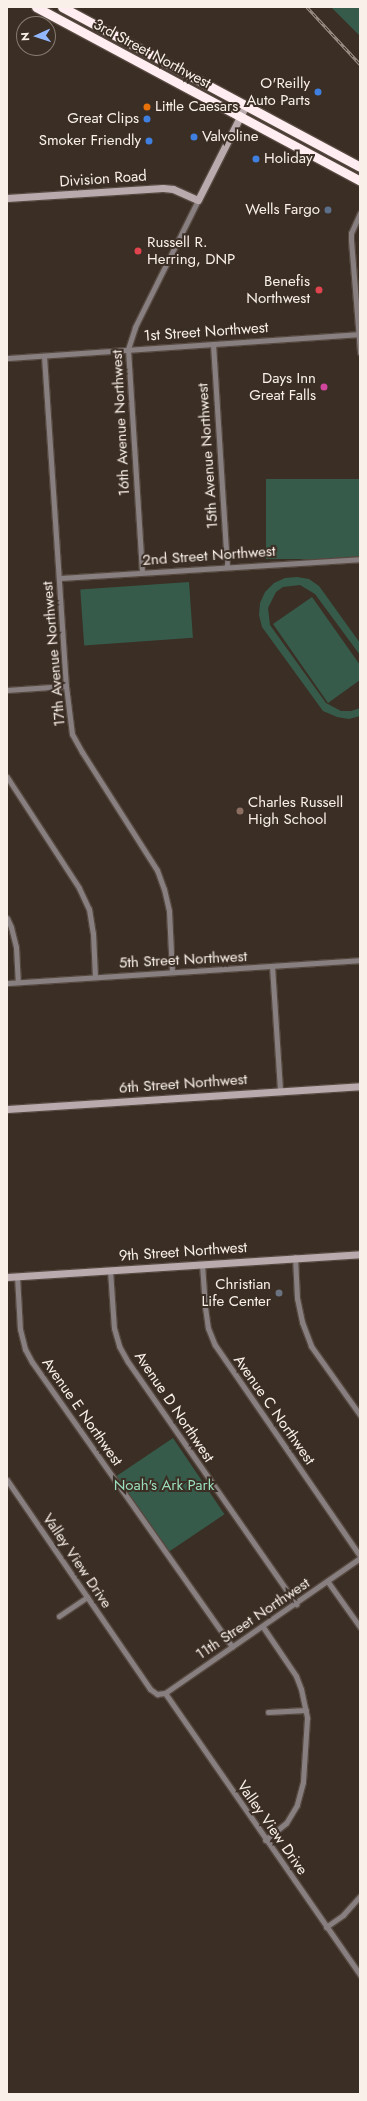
<!DOCTYPE html>
<style>
body{margin:0}
#map{position:relative;width:367px;height:2101px;overflow:hidden;background:#3b2e24;font-family:Jost,sans-serif}
div>[style]{position:absolute}
.green>*{inset:0;background:#365b4a;transform-origin:0 0}
.roads{filter:drop-shadow(1px 0 #564940) drop-shadow(-1px 0 #564940) drop-shadow(0 1px #564940) drop-shadow(0 -1px #564940)}
.street>*{height:5px;margin:-2.5px;padding:0 2.5px;transform-origin:2.5px;border-radius:2.5px;background:#887f81}
.secondary>*{height:7px;margin:-3.5px;padding:0 3.5px;transform-origin:3.5px;border-radius:3.5px;background:#b9aaae}
.highway>*{height:9px;margin:-4.5px;padding:0 4.5px;transform-origin:4.5px;border-radius:4.5px;background:#ffedf1}
.rail>*{height:3px;margin-top:-1.5px;transform-origin:0;background:repeating-linear-gradient(90deg,#3b2e24 0 4.5px,#a2978f 0 9px);box-sizing:border-box;border-block:1px solid #a2978f}
.dots>*{width:11px;height:11px;translate:-50% -50%;box-sizing:border-box;border:2px solid #3b2e24;border-radius:50%}
span{translate:-50% -50%;white-space:nowrap;text-align:center;line-height:1.15;-webkit-text-stroke:4px #3b2e24;paint-order:stroke}
.street-label{font-size:15px;color:#f9f0ea}
.poi-label{font-size:15px;color:#f9f0ea}
.right{translate:-100% -50%;text-align:right}
.left{translate:0 -50%;text-align:left}
.park-label{font-size:15px;color:#9adebd}
.frame{position:absolute;inset:0;border:8px solid #f9f0ea;pointer-events:none}
.north{position:absolute;left:16px;top:16px;width:40px;height:40px;box-sizing:border-box;background:#3b2e24;border:1px solid #877c73;border-radius:50%;rotate:267deg;font-size:11px;font-weight:700;line-height:16px;text-align:center;color:#f9f0ea}
.north::after{content:'';display:block;margin:auto;width:14px;height:18px;background:#92b7fd;clip-path:polygon(50% 0,100% 100%,50% 72%,0 100%)}
</style>
<div id="map">
<div class="green">
<div style="clip-path:polygon(331px 7px,360px 7px,360px 36px)"></div>
<div style="left:360px;top:479px;width:80px;height:94px;rotate:90deg"></div>
<div style="clip-path:polygon(297px 577px,309px 579px,319px 586px,360px 643px,360px 655px,315px 594px,300px 585px,283px 587px,276px 592px,268px 608px,270px 625px,326px 703px,341px 711px,351px 711px,360px 708px,360px 716px,349px 719px,337px 717px,323px 711px,262px 627px,259px 615px,260px 603px,265px 592px,274px 583px,285px 578px)"></div>
<div style="left:189px;top:582px;width:56px;height:109px;rotate:86deg"></div>
<div style="clip-path:polygon(312px 597px,360px 665px,360px 680px,328px 703px,273px 624px)"></div>
<div style="left:173px;top:1438px;width:92px;height:68px;rotate:56deg"></div>
</div>
<div class="roads">
<div class="street">
<div style="left:360px;top:213px;width:22px;rotate:114deg"></div>
<div style="left:351px;top:233px;width:7px;rotate:90deg"></div>
<div style="left:351px;top:240px;width:113px;rotate:85.4deg"></div>
<div style="left:213px;top:344px;width:223px;rotate:86.4deg"></div>
<div style="left:44px;top:356px;width:331px;rotate:86.2deg"></div>
<div style="left:66px;top:686px;width:48px;rotate:82.9deg"></div>
<div style="left:72px;top:734px;width:21px;rotate:61deg"></div>
<div style="left:82px;top:752px;width:140px;rotate:57.6deg"></div>
<div style="left:157px;top:870px;width:20px;rotate:70deg"></div>
<div style="left:164px;top:889px;width:23px;rotate:77deg"></div>
<div style="left:169px;top:911px;width:61px;rotate:87.2deg"></div>
<div style="left:7px;top:358px;width:352px;rotate:-3.9deg"></div>
<div style="left:142px;top:572px;width:223px;rotate:-93.6deg"></div>
<div style="left:128px;top:349px;width:23px;rotate:-72deg"></div>
<div style="left:135px;top:327px;width:142px;rotate:-63.6deg"></div>
<div style="left:59px;top:578px;width:302px;rotate:-3.6deg"></div>
<div style="left:7px;top:690px;width:59px;rotate:-3.9deg"></div>
<div style="left:7px;top:777px;width:132px;rotate:57deg"></div>
<div style="left:79px;top:888px;width:23px;rotate:65deg"></div>
<div style="left:89px;top:909px;width:24px;rotate:81deg"></div>
<div style="left:93px;top:933px;width:44px;rotate:87.4deg"></div>
<div style="left:7px;top:918px;width:10px;rotate:66deg"></div>
<div style="left:11px;top:927px;width:21px;rotate:76deg"></div>
<div style="left:16px;top:947px;width:35px;rotate:87deg"></div>
<div style="left:272px;top:966px;width:125px;rotate:86.3deg"></div>
<div style="left:7px;top:983px;width:354px;rotate:-3.7deg"></div>
<div style="left:295px;top:1257px;width:41px;rotate:87.2deg"></div>
<div style="left:297px;top:1298px;width:25px;rotate:78deg"></div>
<div style="left:302px;top:1322px;width:26px;rotate:69deg"></div>
<div style="left:311px;top:1346px;width:85px;rotate:54.6deg"></div>
<div style="left:202px;top:1264px;width:43px;rotate:86deg"></div>
<div style="left:205px;top:1307px;width:21px;rotate:82deg"></div>
<div style="left:208px;top:1328px;width:18px;rotate:68deg"></div>
<div style="left:215px;top:1345px;width:256px;rotate:55.5deg"></div>
<div style="left:110px;top:1270px;width:58px;rotate:86.1deg"></div>
<div style="left:114px;top:1328px;width:19px;rotate:74deg"></div>
<div style="left:119px;top:1346px;width:18px;rotate:61deg"></div>
<div style="left:128px;top:1362px;width:295px;rotate:55.2deg"></div>
<div style="left:17px;top:1276px;width:53px;rotate:86.8deg"></div>
<div style="left:20px;top:1329px;width:21px;rotate:76deg"></div>
<div style="left:25px;top:1349px;width:15px;rotate:62deg"></div>
<div style="left:32px;top:1362px;width:348px;rotate:54.9deg"></div>
<div style="left:7px;top:1480px;width:253px;rotate:55.6deg"></div>
<div style="left:150px;top:1689px;width:9px;rotate:36deg"></div>
<div style="left:157px;top:1694px;width:8px;rotate:-7deg"></div>
<div style="left:165px;top:1693px;width:237px;rotate:-34.7deg"></div>
<div style="left:328px;top:1582px;width:55px;rotate:54.6deg"></div>
<div style="left:59px;top:1616px;width:34px;rotate:-34deg"></div>
<div style="left:263px;top:1627px;width:59px;rotate:56deg"></div>
<div style="left:296px;top:1676px;width:14px;rotate:69deg"></div>
<div style="left:301px;top:1689px;width:30px;rotate:78deg"></div>
<div style="left:307px;top:1718px;width:64px;rotate:93.6deg"></div>
<div style="left:303px;top:1782px;width:24px;rotate:105deg"></div>
<div style="left:297px;top:1805px;width:21px;rotate:121deg"></div>
<div style="left:286px;top:1823px;width:27px;rotate:141deg"></div>
<div style="left:165px;top:1693px;width:343px;rotate:55.3deg"></div>
<div style="left:268px;top:1712px;width:38px;rotate:-3deg"></div>
<div style="left:326px;top:1927px;width:21px;rotate:-35deg"></div>
<div style="left:343px;top:1915px;width:25px;rotate:-48deg"></div>
</div>
<div class="secondary">
<div style="left:7px;top:198px;width:156px;rotate:-3.7deg"></div>
<div style="left:163px;top:188px;width:10px;rotate:6deg"></div>
<div style="left:173px;top:189px;width:27px;rotate:24deg"></div>
<div style="left:198px;top:200px;width:104px;rotate:-63.2deg"></div>
<div style="left:7px;top:1109px;width:354px;rotate:-3.7deg"></div>
<div style="left:7px;top:1277px;width:354px;rotate:-3.7deg"></div>
</div>
<div class="highway">
<div style="left:36px;top:7px;width:368px;rotate:28.2deg"></div>
<div style="left:62px;top:7px;width:338px;rotate:28.2deg"></div>
</div>
</div>
<div class="rail">
<div style="left:307px;top:7px;width:78px;rotate:47.1deg"></div>
</div>
<div class="dots">
<div style="left:318px;top:92px;background:#3f7fe0"></div>
<div style="left:147px;top:107px;background:#e8710a"></div>
<div style="left:147px;top:119px;background:#3f7fe0"></div>
<div style="left:194px;top:137px;background:#3f7fe0"></div>
<div style="left:149px;top:141px;background:#3f7fe0"></div>
<div style="left:256px;top:159px;background:#3f7fe0"></div>
<div style="left:328px;top:210px;background:#5c6f8a"></div>
<div style="left:138px;top:251px;background:#e0444e"></div>
<div style="left:319px;top:290px;background:#e0444e"></div>
<div style="left:324px;top:387px;background:#d1479c"></div>
<div style="left:240px;top:811px;background:#8d6e63"></div>
<div style="left:279px;top:1293px;background:#6b7280"></div>
</div>
<div class="street-label">
<span style="left:152px;top:54px;rotate:28deg">3rd Street Northwest</span>
<span style="left:103px;top:179px;rotate:-4deg">Division Road</span>
<span style="left:206px;top:332px;rotate:-4deg">1st Street Northwest</span>
<span style="left:121px;top:423px;rotate:-93deg">16th Avenue Northwest</span>
<span style="left:208px;top:456px;rotate:-94deg">15th Avenue Northwest</span>
<span style="left:209px;top:556px;rotate:-4deg">2nd Street Northwest</span>
<span style="left:54px;top:654px;rotate:-95deg">17th Avenue Northwest</span>
<span style="left:183px;top:960px;rotate:-3deg">5th Street Northwest</span>
<span style="left:183px;top:1084px;rotate:-4deg">6th Street Northwest</span>
<span style="left:183px;top:1252px;rotate:-4deg">9th Street Northwest</span>
<span style="left:174px;top:1407px;rotate:56deg">Avenue D Northwest</span>
<span style="left:274px;top:1410px;rotate:55deg">Avenue C Northwest</span>
<span style="left:82px;top:1412px;rotate:55deg">Avenue E Northwest</span>
<span style="left:77px;top:1561px;rotate:56deg">Valley View Drive</span>
<span style="left:253px;top:1619px;rotate:-34deg">11th Street Northwest</span>
<span style="left:272px;top:1828px;rotate:55deg">Valley View Drive</span>
</div>
<div class="poi-label">
<span class="right" style="left:310px;top:92px">O'Reilly<br>Auto Parts</span>
<span class="left" style="left:155px;top:107px">Little Caesars</span>
<span class="right" style="left:139px;top:119px">Great Clips</span>
<span class="left" style="left:202px;top:137px">Valvoline</span>
<span class="right" style="left:141px;top:141px">Smoker Friendly</span>
<span class="left" style="left:264px;top:159px">Holiday</span>
<span class="right" style="left:320px;top:210px">Wells Fargo</span>
<span class="left" style="left:147px;top:251px">Russell R.<br>Herring, DNP</span>
<span class="right" style="left:310px;top:290px">Benefis<br>Northwest</span>
<span class="right" style="left:316px;top:387px">Days Inn<br>Great Falls</span>
<span class="left" style="left:248px;top:811px">Charles Russell<br>High School</span>
<span class="right" style="left:271px;top:1293px">Christian<br>Life Center</span>
</div>
<div class="park-label">
<span style="left:164px;top:1486px">Noah's Ark Park</span>
</div>
<div class="frame"></div>
<div class="north">N</div>
</div>
